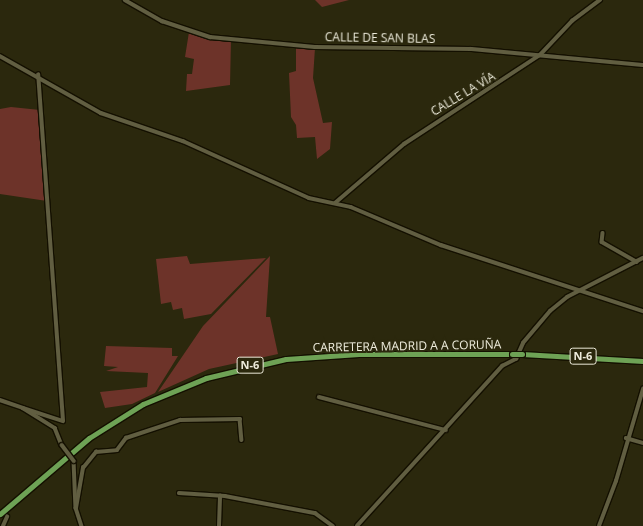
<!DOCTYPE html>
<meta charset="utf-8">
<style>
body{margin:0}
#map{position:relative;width:643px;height:526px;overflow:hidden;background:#2b280d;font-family:"Open Sans",sans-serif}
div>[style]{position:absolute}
.green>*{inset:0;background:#6d3329}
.roads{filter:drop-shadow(1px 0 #141000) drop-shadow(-1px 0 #141000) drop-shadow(0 1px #141000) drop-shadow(0 -1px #141000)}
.minor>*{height:3.5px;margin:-1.75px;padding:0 1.75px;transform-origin:1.75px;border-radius:1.75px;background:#615e41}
.highway>*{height:5px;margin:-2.5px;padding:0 2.5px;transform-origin:2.5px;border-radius:2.5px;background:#6ea255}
.bridges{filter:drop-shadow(1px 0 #141000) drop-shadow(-1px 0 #141000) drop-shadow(0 1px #141000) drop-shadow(0 -1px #141000)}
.minor-bridge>*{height:3.5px;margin:-1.75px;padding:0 1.75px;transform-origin:1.75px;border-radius:1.75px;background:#615e41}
.highway-bridge>*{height:5px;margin:-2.5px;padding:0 2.5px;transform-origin:2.5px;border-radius:2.5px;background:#6ea255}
span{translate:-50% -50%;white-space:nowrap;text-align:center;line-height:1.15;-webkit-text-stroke:4px #2b280d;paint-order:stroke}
.shield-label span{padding:1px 3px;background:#2b280d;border:1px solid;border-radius:3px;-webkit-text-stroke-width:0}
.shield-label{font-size:11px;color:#edebdb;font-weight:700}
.street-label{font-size:12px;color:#edebdb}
</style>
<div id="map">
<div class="green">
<div style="clip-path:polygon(315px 0,349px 0,322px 7px)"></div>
<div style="clip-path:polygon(189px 32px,231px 39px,230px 85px,186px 91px,187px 74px,192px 74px,194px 59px,185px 57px)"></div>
<div style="clip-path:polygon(296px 47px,315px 48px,313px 78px,323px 123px,332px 122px,330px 149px,317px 159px,315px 137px,297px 138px,296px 125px,291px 117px,289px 73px,296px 71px)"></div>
<div style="clip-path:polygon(11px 107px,40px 110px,47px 201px,0 194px,0 109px)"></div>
<div style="clip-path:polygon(187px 256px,190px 264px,266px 258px,211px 314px,184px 319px,182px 308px,173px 310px,171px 302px,161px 304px,156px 259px)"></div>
<div style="clip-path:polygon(270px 256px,266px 317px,270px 317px,278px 354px,209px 369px,158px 392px,203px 326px)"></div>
<div style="clip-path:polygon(106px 346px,172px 348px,172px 356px,178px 356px,155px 393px,132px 404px,105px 408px,100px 392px,147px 387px,148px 373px,106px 371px,118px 367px,104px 366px)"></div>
</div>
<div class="roads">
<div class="minor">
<div style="left:125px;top:0;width:43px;rotate:29.6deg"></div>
<div style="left:162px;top:21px;width:51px;rotate:18.4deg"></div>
<div style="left:210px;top:37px;width:105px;rotate:5.4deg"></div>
<div style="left:315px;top:47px;width:156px;rotate:0.7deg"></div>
<div style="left:471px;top:49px;width:173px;rotate:5.3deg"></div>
<div style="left:0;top:56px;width:116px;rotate:29.4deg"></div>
<div style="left:101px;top:113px;width:87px;rotate:18.9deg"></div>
<div style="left:183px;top:141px;width:138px;rotate:24.3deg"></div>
<div style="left:309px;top:198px;width:43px;rotate:12.1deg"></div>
<div style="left:351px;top:207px;width:98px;rotate:22.9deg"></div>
<div style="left:441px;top:245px;width:213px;rotate:18.1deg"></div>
<div style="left:335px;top:203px;width:91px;rotate:-40.5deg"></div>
<div style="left:404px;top:144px;width:163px;rotate:-33.2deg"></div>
<div style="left:540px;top:55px;width:47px;rotate:-46.7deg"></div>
<div style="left:572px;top:21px;width:35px;rotate:-37deg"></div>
<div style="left:603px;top:233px;width:9px;rotate:96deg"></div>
<div style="left:602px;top:242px;width:40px;rotate:29.7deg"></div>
<div style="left:319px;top:397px;width:131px;rotate:14.6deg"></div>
<div style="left:0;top:400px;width:24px;rotate:19deg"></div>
<div style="left:23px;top:408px;width:38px;rotate:32deg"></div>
<div style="left:55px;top:428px;width:18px;rotate:68deg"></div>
<div style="left:23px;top:408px;width:42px;rotate:18deg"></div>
<div style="left:63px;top:421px;width:347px;rotate:-94.1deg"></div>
<div style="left:626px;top:438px;width:18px;rotate:16deg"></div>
<div style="left:74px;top:461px;width:47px;rotate:87.6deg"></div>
<div style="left:76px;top:508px;width:19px;rotate:72deg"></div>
<div style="left:179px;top:493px;width:46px;rotate:3.7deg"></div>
<div style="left:225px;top:496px;width:92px;rotate:10.7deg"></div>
<div style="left:315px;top:513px;width:22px;rotate:36deg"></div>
<div style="left:76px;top:508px;width:41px;rotate:-80.1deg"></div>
<div style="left:83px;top:468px;width:21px;rotate:-51deg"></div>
<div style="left:96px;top:452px;width:21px;rotate:-5deg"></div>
<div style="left:117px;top:450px;width:15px;rotate:-53deg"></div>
<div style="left:126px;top:438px;width:57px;rotate:-18.4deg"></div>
<div style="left:180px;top:420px;width:60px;rotate:-1deg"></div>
<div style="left:240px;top:419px;width:21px;rotate:85deg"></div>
<div style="left:3px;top:526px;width:10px;rotate:-66deg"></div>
<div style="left:219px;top:526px;width:30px;rotate:-88deg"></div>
<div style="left:357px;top:526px;width:216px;rotate:-47.8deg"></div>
<div style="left:502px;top:366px;width:16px;rotate:-27deg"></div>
<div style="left:516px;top:359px;width:17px;rotate:-66deg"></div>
<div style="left:523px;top:343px;width:42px;rotate:-49.8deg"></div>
<div style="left:550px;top:311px;width:22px;rotate:-39deg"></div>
<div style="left:567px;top:297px;width:85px;rotate:-27.2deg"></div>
<div style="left:599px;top:526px;width:48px;rotate:-69.3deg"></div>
<div style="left:616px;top:481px;width:96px;rotate:-73.6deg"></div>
</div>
<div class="highway">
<div style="left:522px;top:354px;width:121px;rotate:3.3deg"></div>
<div style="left:0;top:514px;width:117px;rotate:-40.5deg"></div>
<div style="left:89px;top:438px;width:64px;rotate:-32.2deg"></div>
<div style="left:143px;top:404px;width:68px;rotate:-22.4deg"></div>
<div style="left:206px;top:378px;width:82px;rotate:-13.4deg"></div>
<div style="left:286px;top:359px;width:73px;rotate:-3.9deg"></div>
<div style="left:359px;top:354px;width:153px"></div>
</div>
</div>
<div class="bridges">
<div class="minor-bridge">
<div style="left:62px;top:445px;width:20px;rotate:53deg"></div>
</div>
<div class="highway-bridge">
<div style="left:512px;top:354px;width:10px"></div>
</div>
</div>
<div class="shield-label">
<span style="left:583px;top:356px">N-6</span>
<span style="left:250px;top:365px">N-6</span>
</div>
<div class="street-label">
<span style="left:380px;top:38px;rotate:1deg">CALLE DE SAN BLAS</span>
<span style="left:463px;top:94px;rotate:-31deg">CALLE LA VÍA</span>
<span style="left:407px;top:346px;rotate:-1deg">CARRETERA MADRID A A CORUÑA</span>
</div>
</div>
